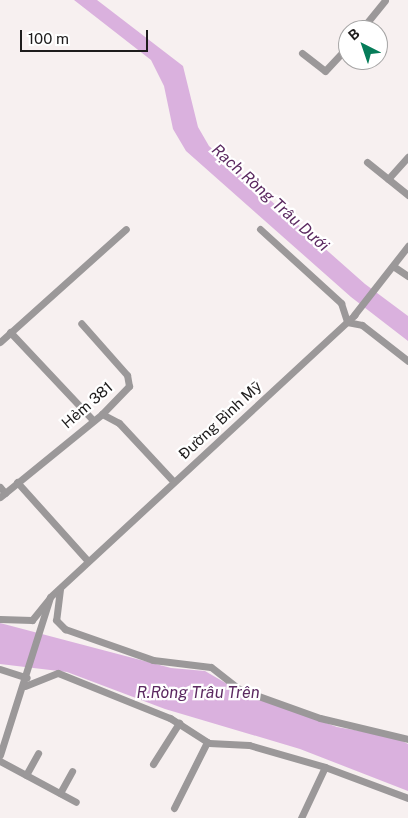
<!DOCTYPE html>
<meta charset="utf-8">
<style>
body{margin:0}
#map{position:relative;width:408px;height:818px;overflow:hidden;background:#f7f0f0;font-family:"Public Sans",sans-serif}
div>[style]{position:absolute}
.water>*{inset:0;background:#dab1de}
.minor>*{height:7px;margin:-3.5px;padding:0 3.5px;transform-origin:3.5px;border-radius:3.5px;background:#9b9899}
span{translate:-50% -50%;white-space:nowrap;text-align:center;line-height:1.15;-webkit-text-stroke:4.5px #fff;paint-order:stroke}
.street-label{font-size:15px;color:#1e1c1c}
.water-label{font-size:16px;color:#5b2960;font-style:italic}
.north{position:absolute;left:338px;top:20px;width:50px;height:50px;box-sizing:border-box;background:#fff;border:1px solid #a5a4a4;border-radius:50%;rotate:319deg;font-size:14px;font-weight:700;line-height:20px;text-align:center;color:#1e1c1c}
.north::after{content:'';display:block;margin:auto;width:18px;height:22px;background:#067c59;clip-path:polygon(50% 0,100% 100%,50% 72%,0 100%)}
.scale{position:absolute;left:20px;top:30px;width:128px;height:22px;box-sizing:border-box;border:2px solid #1e1c1c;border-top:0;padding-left:6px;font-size:15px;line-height:18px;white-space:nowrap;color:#1e1c1c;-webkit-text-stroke:4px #fff;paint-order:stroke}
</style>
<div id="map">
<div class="water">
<div style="clip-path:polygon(74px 0,97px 0,183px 66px,198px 127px,209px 146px,365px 284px,408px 316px,408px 341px,351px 297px,186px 151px,173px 129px,164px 86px,151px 60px)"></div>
<div style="clip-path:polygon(0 623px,171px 668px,205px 671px,241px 692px,337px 727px,395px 737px,408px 744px,408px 791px,300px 749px,165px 709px,67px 672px,0 664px)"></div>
</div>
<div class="minor">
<div style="left:361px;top:30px;width:38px;rotate:-51deg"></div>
<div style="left:302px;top:53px;width:29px;rotate:38deg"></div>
<div style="left:325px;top:71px;width:34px;rotate:-47deg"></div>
<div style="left:367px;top:162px;width:53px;rotate:38.8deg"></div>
<div style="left:388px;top:179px;width:30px;rotate:-48deg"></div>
<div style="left:260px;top:229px;width:110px;rotate:42.4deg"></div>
<div style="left:341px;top:303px;width:20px;rotate:72deg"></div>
<div style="left:347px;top:322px;width:15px;rotate:11deg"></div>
<div style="left:362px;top:325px;width:58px;rotate:38deg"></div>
<div style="left:393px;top:266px;width:18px;rotate:34deg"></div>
<div style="left:10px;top:332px;width:121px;rotate:46.7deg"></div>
<div style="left:0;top:342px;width:169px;rotate:-41.9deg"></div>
<div style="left:102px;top:414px;width:19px;rotate:28deg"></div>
<div style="left:119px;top:423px;width:79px;rotate:47deg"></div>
<div style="left:17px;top:482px;width:105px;rotate:48.1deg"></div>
<div style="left:0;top:487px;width:8px;rotate:50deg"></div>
<div style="left:0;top:497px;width:132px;rotate:-39.1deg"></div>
<div style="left:102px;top:414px;width:39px;rotate:-46deg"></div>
<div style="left:129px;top:386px;width:11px;rotate:-100deg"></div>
<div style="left:127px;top:375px;width:69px;rotate:-131.5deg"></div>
<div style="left:60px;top:589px;width:31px;rotate:97deg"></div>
<div style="left:56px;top:620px;width:13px;rotate:45deg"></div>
<div style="left:65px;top:629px;width:93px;rotate:19.4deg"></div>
<div style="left:153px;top:660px;width:58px;rotate:6.9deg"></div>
<div style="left:211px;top:667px;width:36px;rotate:38deg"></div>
<div style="left:239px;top:689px;width:86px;rotate:19.7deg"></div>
<div style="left:320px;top:718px;width:90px;rotate:13.4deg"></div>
<div style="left:0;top:619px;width:32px;rotate:2deg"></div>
<div style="left:32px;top:620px;width:27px;rotate:-51deg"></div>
<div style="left:0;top:669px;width:28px;rotate:18deg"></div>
<div style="left:25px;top:686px;width:35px;rotate:-22deg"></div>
<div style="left:58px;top:673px;width:121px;rotate:21.9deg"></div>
<div style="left:170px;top:718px;width:46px;rotate:32.7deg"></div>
<div style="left:209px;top:743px;width:40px;rotate:2.9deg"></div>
<div style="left:249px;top:745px;width:79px;rotate:16.1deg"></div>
<div style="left:325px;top:767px;width:89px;rotate:20.5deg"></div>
<div style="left:0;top:755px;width:166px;rotate:-72.4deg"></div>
<div style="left:50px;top:597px;width:415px;rotate:-42.8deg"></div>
<div style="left:354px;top:315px;width:88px;rotate:-52deg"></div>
<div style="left:0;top:761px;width:86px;rotate:28.3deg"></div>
<div style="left:153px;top:764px;width:49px;rotate:-57.6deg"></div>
<div style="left:26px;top:775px;width:25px;rotate:-61deg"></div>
<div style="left:60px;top:793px;width:25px;rotate:-61deg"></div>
<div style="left:174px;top:808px;width:74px;rotate:-63.4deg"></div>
<div style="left:301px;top:818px;width:56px;rotate:-64.8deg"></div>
</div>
<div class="street-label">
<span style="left:87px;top:405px;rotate:-41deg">Hẻm 381</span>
<span style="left:220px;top:420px;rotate:-43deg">Đường Bình Mỹ</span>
</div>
<div class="water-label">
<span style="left:270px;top:198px;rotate:42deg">Rạch Ròng Trâu Dưới</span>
<span style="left:198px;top:693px">R.Ròng Trâu Trên</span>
</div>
<div class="north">B</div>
<div class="scale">100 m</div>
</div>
